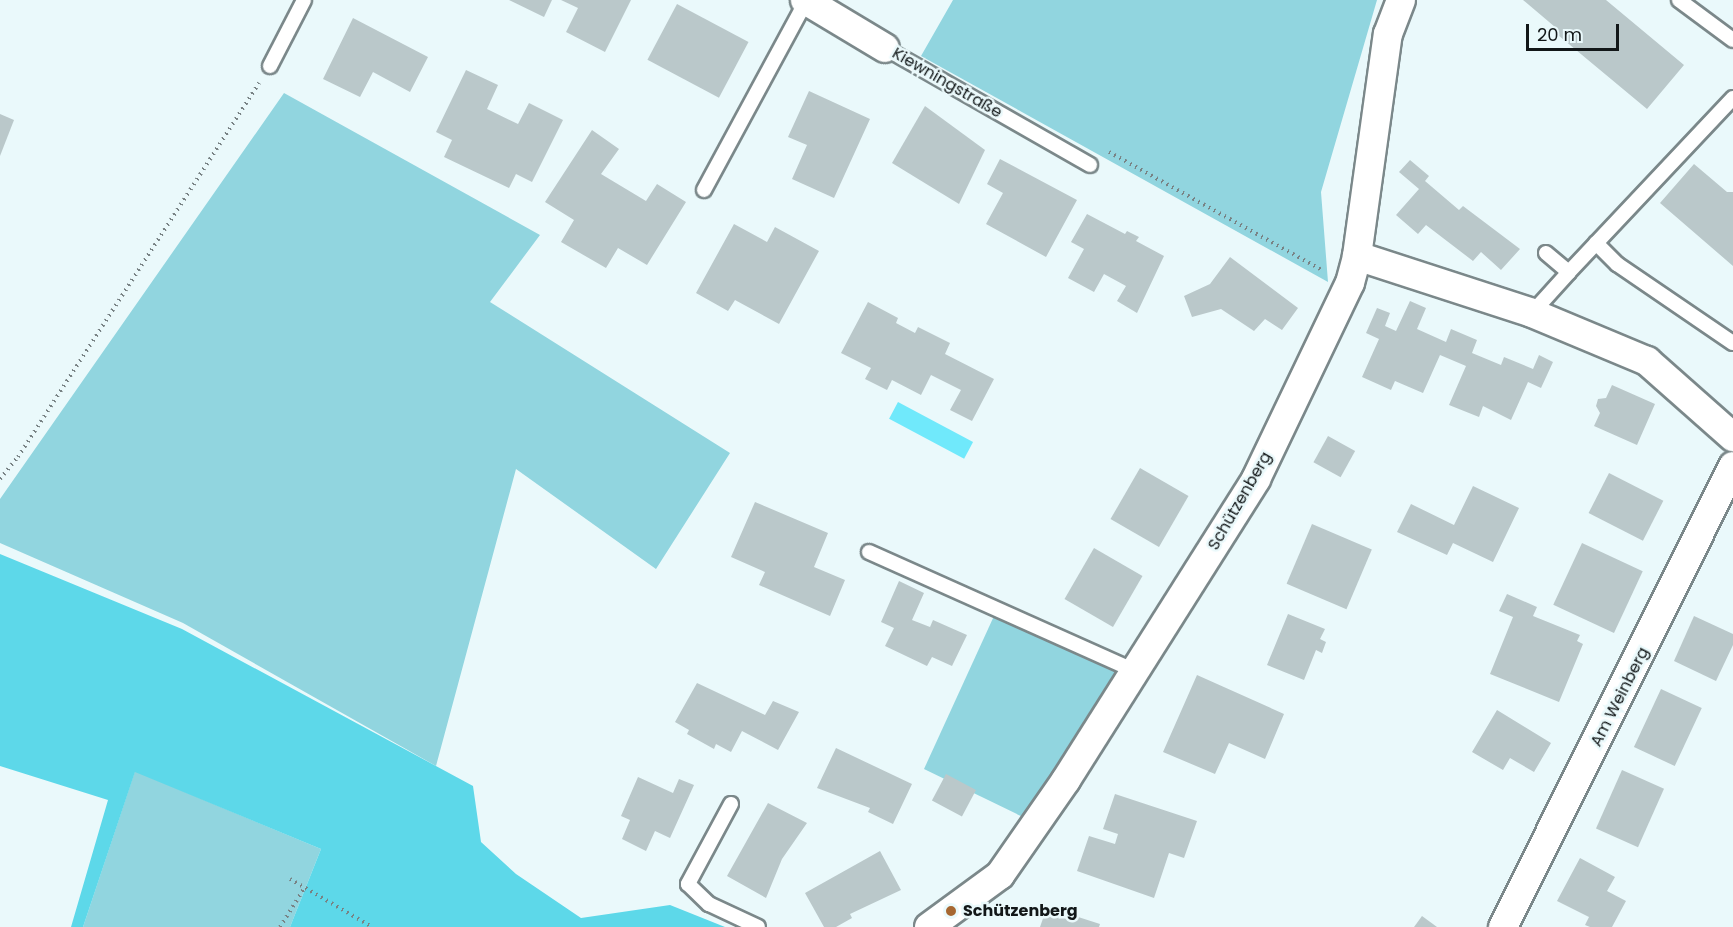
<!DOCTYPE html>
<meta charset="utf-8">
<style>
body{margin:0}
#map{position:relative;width:1733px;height:927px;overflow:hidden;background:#eaf9fb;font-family:Poppins,sans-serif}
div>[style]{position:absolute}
.green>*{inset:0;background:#91d5df}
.forest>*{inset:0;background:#5dd8e9}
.water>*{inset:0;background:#70e9fb;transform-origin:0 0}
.building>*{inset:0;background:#bac8ca;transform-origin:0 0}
.path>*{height:4px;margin-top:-2px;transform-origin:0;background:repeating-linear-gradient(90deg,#788284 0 1.5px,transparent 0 6px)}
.roads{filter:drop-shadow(2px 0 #7b888a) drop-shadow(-2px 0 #7b888a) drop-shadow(0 2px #7b888a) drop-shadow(0 -2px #7b888a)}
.service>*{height:14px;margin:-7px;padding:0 7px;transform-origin:7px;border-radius:7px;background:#fff}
.minor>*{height:28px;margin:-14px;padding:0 14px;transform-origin:14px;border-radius:14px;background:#fff}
.dots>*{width:16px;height:16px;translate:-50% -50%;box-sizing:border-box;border:3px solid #eaf9fb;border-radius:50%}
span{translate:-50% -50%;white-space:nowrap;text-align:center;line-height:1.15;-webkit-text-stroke:5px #eaf9fb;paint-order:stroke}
.street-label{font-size:16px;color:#121718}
.poi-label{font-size:16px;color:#121718;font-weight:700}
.left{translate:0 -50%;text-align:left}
.scale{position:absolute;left:1526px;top:24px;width:93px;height:27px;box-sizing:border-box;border:3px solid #121718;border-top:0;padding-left:8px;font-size:18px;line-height:21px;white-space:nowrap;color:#121718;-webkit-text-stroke:4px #eaf9fb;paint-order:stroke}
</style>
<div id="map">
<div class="green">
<div style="clip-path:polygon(953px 0,1377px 0,1321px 192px,1328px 282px,921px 56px)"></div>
<div style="clip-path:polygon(284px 93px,540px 235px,490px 302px,730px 453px,656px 569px,516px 469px,436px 766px,183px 623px,0 543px,0 499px)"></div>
<div style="clip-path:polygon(994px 616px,1123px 672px,1025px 818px,924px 769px)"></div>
<div style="clip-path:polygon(135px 771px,321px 849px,290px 927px,83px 927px)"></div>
</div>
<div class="forest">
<div style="clip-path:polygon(0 554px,182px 629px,473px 786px,481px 842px,516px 874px,581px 918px,670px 905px,725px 927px,290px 927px,321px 849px,135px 772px,83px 927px,71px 927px,108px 800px,0 766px)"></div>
</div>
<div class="water">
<div style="left:898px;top:402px;width:85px;height:19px;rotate:28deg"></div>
</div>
<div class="building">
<div style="clip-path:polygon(509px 0,552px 0,544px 17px)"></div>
<div style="clip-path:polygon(561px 0,631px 0,605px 52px,566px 32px,578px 8px)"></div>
<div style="clip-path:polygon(1523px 0,1606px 0,1684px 65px,1647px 109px,1552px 30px,1555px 27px)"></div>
<div style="left:677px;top:4px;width:81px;height:63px;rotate:28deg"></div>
<div style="clip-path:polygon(353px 18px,428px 57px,410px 92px,373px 72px,360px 97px,323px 79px)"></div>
<div style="clip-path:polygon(466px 70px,498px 85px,487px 109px,518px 124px,529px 103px,563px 120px,532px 182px,516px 174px,509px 188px,444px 157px,452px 140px,436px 132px)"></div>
<div style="clip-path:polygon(809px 91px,870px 119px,834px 198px,792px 179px,807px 145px,788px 137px)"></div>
<div style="clip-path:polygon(925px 106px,985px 150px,959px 204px,892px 163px)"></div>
<div style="clip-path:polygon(0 114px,14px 120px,0 156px)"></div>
<div style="clip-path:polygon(592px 130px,619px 149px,601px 174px,646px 201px,657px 184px,686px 202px,647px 265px,618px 248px,606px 268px,561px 242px,574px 220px,545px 202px)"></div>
<div style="clip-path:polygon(1000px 159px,1077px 200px,1046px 257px,986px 224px,1003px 193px,987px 184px)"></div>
<div style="clip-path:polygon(1410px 160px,1429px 176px,1425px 181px,1459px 210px,1463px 206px,1520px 249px,1501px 270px,1481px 252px,1473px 261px,1426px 225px,1418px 234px,1396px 215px,1419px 189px,1399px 172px)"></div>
<div style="clip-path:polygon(1694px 164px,1727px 192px,1733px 192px,1733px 266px,1660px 203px)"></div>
<div style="clip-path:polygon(1087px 214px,1125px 234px,1127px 231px,1139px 237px,1136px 241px,1164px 256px,1137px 313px,1117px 301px,1126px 286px,1104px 274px,1094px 292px,1068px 278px,1084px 249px,1071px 242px)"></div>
<div style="clip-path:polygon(734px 224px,767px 242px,775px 227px,819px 251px,779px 324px,735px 300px,728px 311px,696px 293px)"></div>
<div style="clip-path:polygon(1230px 257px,1298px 308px,1282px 330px,1265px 319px,1254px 331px,1221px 309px,1192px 317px,1184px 296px,1210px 284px)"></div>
<div style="clip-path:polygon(1410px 301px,1426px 308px,1417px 329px,1446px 342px,1451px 329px,1477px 340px,1472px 353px,1501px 365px,1504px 357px,1533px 369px,1539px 355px,1553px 362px,1541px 388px,1528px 382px,1511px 420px,1483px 406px,1479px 417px,1449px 405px,1466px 366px,1440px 355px,1423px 393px,1395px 381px,1391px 390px,1362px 377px,1379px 339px,1366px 333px,1377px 308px,1390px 313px,1385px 326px,1396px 331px)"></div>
<div style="clip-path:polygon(868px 302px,898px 318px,896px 323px,915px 333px,918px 327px,950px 343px,945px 354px,994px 379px,972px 421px,950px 410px,961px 390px,931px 375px,921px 395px,892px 380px,887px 390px,865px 379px,871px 368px,841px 353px)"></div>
<div style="clip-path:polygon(1612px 385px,1655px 404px,1637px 445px,1594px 426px,1600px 413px,1596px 406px,1598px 399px,1606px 398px)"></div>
<div style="left:1328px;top:436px;width:31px;height:30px;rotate:29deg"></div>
<div style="left:1140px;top:468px;width:56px;height:59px;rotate:30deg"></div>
<div style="left:1609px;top:473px;width:61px;height:45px;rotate:27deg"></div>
<div style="clip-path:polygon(1473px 486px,1519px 508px,1493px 562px,1453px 543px,1447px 555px,1397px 532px,1411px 504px,1454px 525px)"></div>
<div style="clip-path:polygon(755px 502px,828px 533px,814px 567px,845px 580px,830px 616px,759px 585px,765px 572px,731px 557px)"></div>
<div style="left:1312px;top:524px;width:65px;height:65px;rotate:23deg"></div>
<div style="left:1582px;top:543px;width:67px;height:68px;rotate:25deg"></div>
<div style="left:1094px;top:548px;width:56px;height:59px;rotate:30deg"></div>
<div style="clip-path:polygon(899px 581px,924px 593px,912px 620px,930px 627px,933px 620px,967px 635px,952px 666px,932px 657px,927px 666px,885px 646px,894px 628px,881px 622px)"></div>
<div style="clip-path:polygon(1507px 594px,1537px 607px,1533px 616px,1580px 635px,1577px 641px,1583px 644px,1559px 702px,1490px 674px,1513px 617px,1499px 611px)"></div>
<div style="clip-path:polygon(1288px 614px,1325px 629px,1320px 639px,1326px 642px,1322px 653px,1316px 650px,1304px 680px,1267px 665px)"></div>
<div style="clip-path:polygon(1694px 616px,1733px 634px,1733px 645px,1716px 681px,1674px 661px)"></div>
<div style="clip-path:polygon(1197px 675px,1284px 714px,1265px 759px,1229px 743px,1215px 774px,1163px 752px)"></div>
<div style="clip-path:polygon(697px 683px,765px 715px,773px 701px,799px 712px,778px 750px,742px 731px,731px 752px,716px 744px,714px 749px,687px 734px,689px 730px,675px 722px)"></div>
<div style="left:1661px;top:689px;width:45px;height:64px;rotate:25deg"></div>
<div style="clip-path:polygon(1497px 710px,1551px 743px,1534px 772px,1510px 758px,1503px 770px,1472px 752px)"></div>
<div style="clip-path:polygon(836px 748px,912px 784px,893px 824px,868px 812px,870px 808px,817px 788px)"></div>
<div style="left:1622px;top:770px;width:46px;height:64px;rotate:24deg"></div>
<div style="left:946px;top:774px;width:34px;height:30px;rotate:28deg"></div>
<div style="clip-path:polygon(638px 777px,673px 793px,679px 779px,694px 785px,670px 838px,655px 831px,646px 851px,622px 839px,630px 820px,621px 816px)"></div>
<div style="clip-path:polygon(1115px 794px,1197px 821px,1184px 858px,1169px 853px,1154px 898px,1077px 871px,1089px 836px,1115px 844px,1118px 834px,1103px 829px)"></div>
<div style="clip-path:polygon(768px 803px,807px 823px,782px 859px,766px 898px,727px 876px)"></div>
<div style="clip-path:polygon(880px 851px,901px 890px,850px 914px,852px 918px,836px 927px,824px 927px,805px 893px)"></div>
<div style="clip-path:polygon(1580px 858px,1615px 877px,1607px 891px,1626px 901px,1612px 927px,1590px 927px,1585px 925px,1589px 917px,1557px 901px)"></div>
<div style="clip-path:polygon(1047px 907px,1100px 924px,1099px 927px,1040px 927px)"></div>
<div style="clip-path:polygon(1422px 916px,1437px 927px,1414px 927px)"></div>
</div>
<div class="path">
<div style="left:1109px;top:152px;width:244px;rotate:29deg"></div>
<div style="left:0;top:479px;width:28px;rotate:-51deg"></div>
<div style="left:18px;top:457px;width:445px;rotate:-57.2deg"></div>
<div style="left:290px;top:879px;width:95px;rotate:30.3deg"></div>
<div style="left:280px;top:927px;width:47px;rotate:-58deg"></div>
</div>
<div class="roads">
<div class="service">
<div style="left:1679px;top:0;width:67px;rotate:36.5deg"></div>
<div style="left:885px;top:48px;width:236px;rotate:29.7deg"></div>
<div style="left:270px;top:66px;width:74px;rotate:-62.7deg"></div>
<div style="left:704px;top:190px;width:215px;rotate:-61.6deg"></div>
<div style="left:1596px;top:243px;width:30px;rotate:45deg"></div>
<div style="left:1617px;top:264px;width:140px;rotate:34.3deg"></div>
<div style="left:1546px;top:253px;width:30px;rotate:40deg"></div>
<div style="left:1569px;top:272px;width:239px;rotate:-46.7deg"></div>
<div style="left:1532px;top:313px;width:55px;rotate:-47.9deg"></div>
<div style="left:869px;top:552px;width:291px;rotate:24.1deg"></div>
<div style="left:731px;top:804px;width:91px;rotate:118.3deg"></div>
<div style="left:688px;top:884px;width:29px;rotate:44deg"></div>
<div style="left:709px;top:904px;width:54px;rotate:25.1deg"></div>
</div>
<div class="minor">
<div style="left:805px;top:0;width:93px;rotate:31deg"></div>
<div style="left:1357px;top:256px;width:184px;rotate:18deg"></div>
<div style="left:1532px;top:313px;width:125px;rotate:22.7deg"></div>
<div style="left:1647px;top:361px;width:115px;rotate:41.5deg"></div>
<div style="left:929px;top:927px;width:88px;rotate:-36.2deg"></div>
<div style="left:1000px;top:875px;width:116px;rotate:-55.2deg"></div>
<div style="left:1066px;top:780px;width:356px;rotate:-57.7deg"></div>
<div style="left:1256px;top:479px;width:217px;rotate:-64.4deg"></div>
<div style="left:1350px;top:283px;width:28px;rotate:-75deg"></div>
<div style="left:1357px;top:256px;width:224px;rotate:-82.1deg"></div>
<div style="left:1388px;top:34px;width:36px;rotate:-69deg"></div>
<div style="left:1503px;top:927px;width:515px;rotate:-63.48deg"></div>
</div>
</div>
<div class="dots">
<div style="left:951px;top:911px;background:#a76731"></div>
</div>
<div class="street-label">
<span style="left:947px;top:83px;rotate:30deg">Kiewningstraße</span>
<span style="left:1240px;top:501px;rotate:-60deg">Schützenberg</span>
<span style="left:1620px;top:697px;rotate:-63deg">Am Weinberg</span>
</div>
<div class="poi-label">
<span class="left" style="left:963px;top:911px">Schützenberg</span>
</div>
<div class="scale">20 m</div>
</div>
